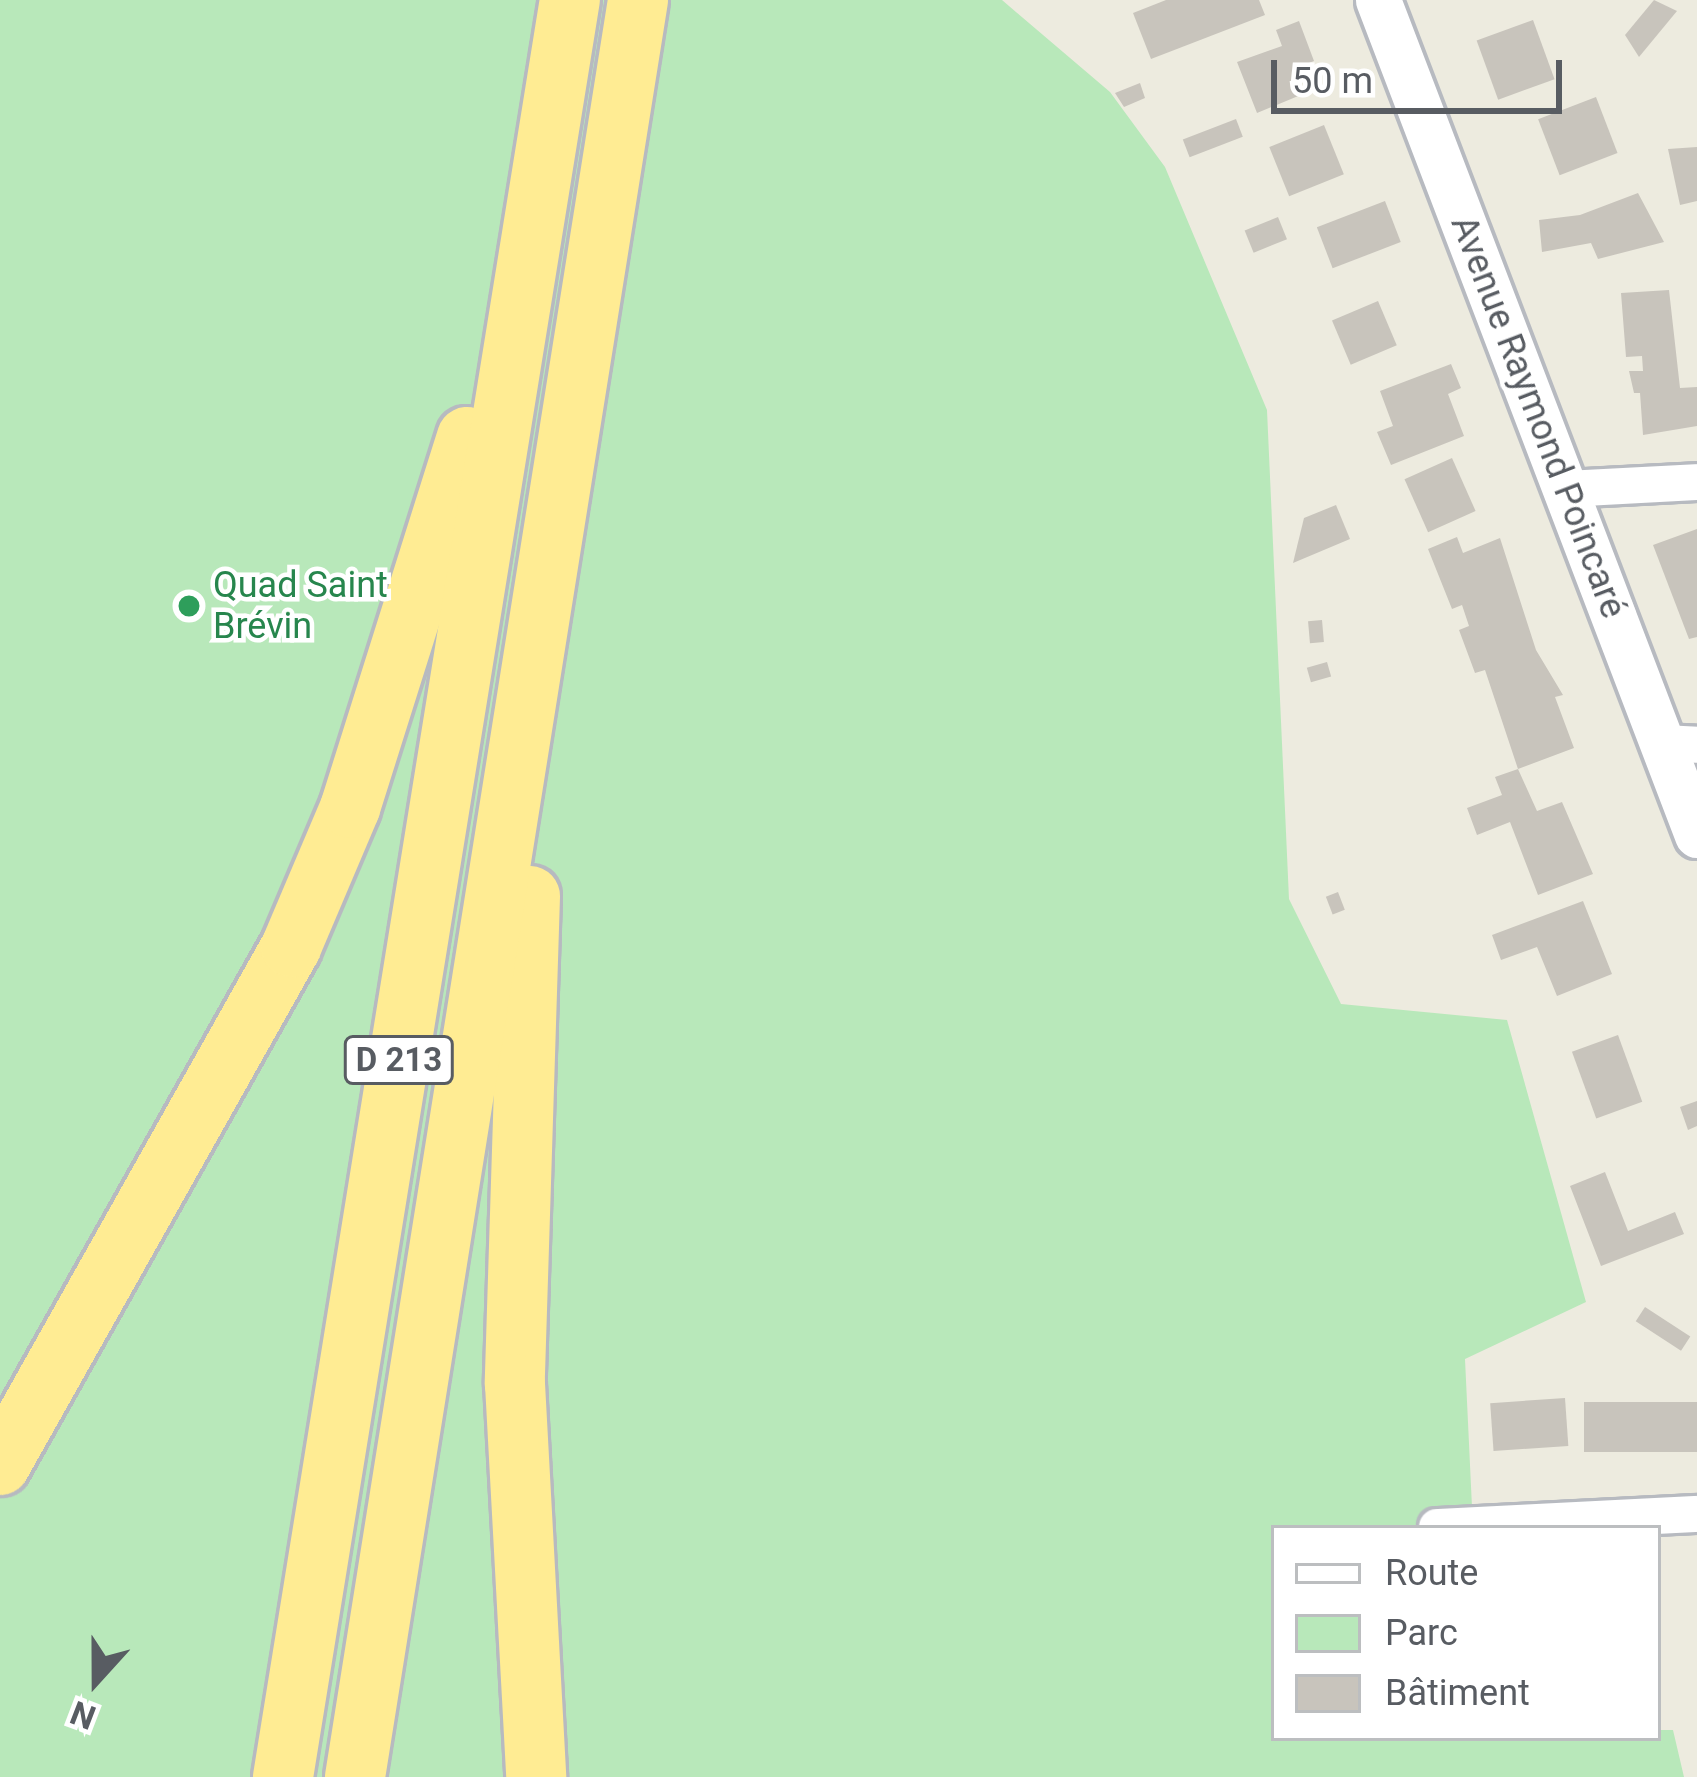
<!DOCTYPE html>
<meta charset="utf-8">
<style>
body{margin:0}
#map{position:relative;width:1697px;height:1777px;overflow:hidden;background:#edebdf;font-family:Roboto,sans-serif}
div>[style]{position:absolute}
.green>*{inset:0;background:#b8e8ba}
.building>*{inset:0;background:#c8c4bc;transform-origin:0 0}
.roads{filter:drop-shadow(3px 0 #b7bac0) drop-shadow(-3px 0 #b7bac0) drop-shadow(0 3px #b7bac0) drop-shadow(0 -3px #b7bac0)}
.minor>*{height:36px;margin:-18px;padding:0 18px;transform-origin:18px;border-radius:18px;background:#fff}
.tertiary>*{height:45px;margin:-22.5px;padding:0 22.5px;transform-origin:22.5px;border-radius:22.5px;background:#fff}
.trunk>*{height:60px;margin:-30px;padding:0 30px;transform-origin:30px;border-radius:30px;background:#ffec93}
.dots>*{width:33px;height:33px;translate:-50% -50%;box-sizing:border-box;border:6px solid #fff;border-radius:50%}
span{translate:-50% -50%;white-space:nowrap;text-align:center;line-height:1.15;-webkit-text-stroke:9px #fff;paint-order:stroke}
.shield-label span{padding:3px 9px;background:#fff;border:3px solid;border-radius:9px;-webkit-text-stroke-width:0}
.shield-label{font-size:33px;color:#585c62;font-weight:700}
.street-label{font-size:36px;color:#585c62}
.leisure-label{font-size:36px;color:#27864d}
.left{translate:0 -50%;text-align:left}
.legend{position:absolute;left:1271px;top:1525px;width:390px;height:216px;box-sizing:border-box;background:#fff;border:3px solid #bcbec0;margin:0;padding:15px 21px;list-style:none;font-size:36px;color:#585c62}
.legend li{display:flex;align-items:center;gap:24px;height:60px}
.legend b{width:60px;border:3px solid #bcbec0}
.north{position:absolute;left:36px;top:1621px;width:120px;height:120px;-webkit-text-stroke:9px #fff;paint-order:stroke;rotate:201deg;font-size:33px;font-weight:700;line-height:48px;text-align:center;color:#585c62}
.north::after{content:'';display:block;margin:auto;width:42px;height:54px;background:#585c62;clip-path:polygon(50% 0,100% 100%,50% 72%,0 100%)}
.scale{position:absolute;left:1271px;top:60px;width:291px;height:54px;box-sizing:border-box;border:6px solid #585c62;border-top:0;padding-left:15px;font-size:36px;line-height:42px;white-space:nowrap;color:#585c62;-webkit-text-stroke:9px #fff;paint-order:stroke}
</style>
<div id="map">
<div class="green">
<div style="clip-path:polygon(0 0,1002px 0,1110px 92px,1165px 167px,1267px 410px,1289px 899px,1341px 1004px,1507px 1020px,1586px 1302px,1465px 1359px,1473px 1528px,1274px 1528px,1274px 1738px,1658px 1738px,1658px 1730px,1673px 1730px,1684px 1777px,0 1777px)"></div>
</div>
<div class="building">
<div style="clip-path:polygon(1166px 0,1259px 0,1265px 15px,1151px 59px,1133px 13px)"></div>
<div style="clip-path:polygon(1654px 0,1677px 11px,1639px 57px,1625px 35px)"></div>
<div style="left:1533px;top:20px;width:63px;height:60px;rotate:70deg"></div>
<div style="clip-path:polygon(1299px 21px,1314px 61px,1293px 69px,1303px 94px,1257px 113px,1237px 62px,1282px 46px,1276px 30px)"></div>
<div style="clip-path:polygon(1140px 83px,1145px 98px,1124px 107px,1115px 93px)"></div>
<div style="left:1596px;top:97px;width:60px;height:62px;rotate:69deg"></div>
<div style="left:1236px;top:119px;width:19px;height:57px;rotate:69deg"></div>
<div style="left:1324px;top:125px;width:53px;height:59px;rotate:68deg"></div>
<div style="clip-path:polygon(1697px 147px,1697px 201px,1680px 205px,1668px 149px)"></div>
<div style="clip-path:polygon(1638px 193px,1664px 242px,1598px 259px,1591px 243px,1542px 252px,1539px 220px,1580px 215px)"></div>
<div style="left:1385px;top:201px;width:44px;height:73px;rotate:69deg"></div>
<div style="left:1278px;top:217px;width:24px;height:36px;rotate:68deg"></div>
<div style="clip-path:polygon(1669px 290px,1680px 388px,1697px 387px,1697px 426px,1643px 435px,1640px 393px,1634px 393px,1629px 371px,1643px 371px,1642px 356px,1626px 357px,1621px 293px)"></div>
<div style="left:1378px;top:301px;width:48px;height:50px;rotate:67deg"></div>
<div style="clip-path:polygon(1451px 364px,1461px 388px,1448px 394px,1464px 436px,1391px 465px,1377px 432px,1393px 426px,1380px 391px)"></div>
<div style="left:1452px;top:458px;width:58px;height:52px;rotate:66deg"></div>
<div style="clip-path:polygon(1336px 505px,1350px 539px,1293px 563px,1304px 518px)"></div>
<div style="clip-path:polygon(1697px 529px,1697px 637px,1689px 639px,1653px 545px)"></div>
<div style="clip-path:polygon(1457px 537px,1463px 553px,1500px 538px,1536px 650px,1563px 695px,1555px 697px,1574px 748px,1518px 769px,1537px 811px,1562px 802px,1593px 874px,1538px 895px,1510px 822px,1477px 835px,1467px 808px,1502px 795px,1495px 777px,1518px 769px,1485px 670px,1475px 673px,1459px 630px,1469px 626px,1462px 605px,1452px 609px,1428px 549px)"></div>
<div style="left:1322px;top:620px;width:22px;height:14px;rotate:85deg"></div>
<div style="left:1327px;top:662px;width:15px;height:21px;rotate:74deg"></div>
<div style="left:1338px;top:892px;width:19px;height:13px;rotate:69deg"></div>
<div style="clip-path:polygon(1583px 901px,1612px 974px,1557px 996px,1537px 947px,1501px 960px,1492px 935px)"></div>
<div style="left:1618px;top:1035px;width:71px;height:49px;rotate:70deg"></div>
<div style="clip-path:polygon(1697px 1101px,1697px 1126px,1688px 1130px,1680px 1107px)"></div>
<div style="clip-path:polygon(1605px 1172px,1628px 1231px,1675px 1212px,1684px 1234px,1601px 1266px,1570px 1186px)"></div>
<div style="left:1645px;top:1307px;width:54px;height:17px;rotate:33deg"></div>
<div style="left:1565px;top:1398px;width:48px;height:75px;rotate:86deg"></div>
<div style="left:1697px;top:1402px;width:50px;height:113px;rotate:90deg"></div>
</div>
<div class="roads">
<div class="minor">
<div style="left:1565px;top:489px;width:132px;rotate:-3deg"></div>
<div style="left:1663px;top:743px;width:34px;rotate:3deg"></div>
<div style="left:1437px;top:1527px;width:260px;rotate:-2.9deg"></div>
</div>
<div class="tertiary">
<div style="left:1378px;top:0;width:894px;rotate:69.09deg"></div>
</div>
<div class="trunk">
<div style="left:530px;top:896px;width:488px;rotate:91.8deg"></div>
<div style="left:515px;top:1384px;width:394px;rotate:86.9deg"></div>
<div style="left:0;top:1465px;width:594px;rotate:-60.67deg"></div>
<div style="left:291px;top:947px;width:151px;rotate:-67deg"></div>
<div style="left:350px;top:808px;width:389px;rotate:-72.5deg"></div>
<div style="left:283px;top:1777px;width:1800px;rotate:-80.83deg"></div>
<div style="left:355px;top:1777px;width:1799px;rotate:-80.95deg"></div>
</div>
</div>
<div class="dots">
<div style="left:189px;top:606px;background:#2e9e5b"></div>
</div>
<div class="shield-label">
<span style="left:399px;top:1060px">D 213</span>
</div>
<div class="street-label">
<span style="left:1538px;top:417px;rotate:69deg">Avenue Raymond Poincaré</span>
</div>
<div class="leisure-label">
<span class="left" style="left:213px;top:606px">Quad Saint<br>Brévin</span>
</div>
<ul class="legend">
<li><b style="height:15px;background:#fff"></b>Route</li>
<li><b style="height:33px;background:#b8e8ba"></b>Parc</li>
<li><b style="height:33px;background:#c8c4bc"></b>Bâtiment</li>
</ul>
<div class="north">N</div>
<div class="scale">50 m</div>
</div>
